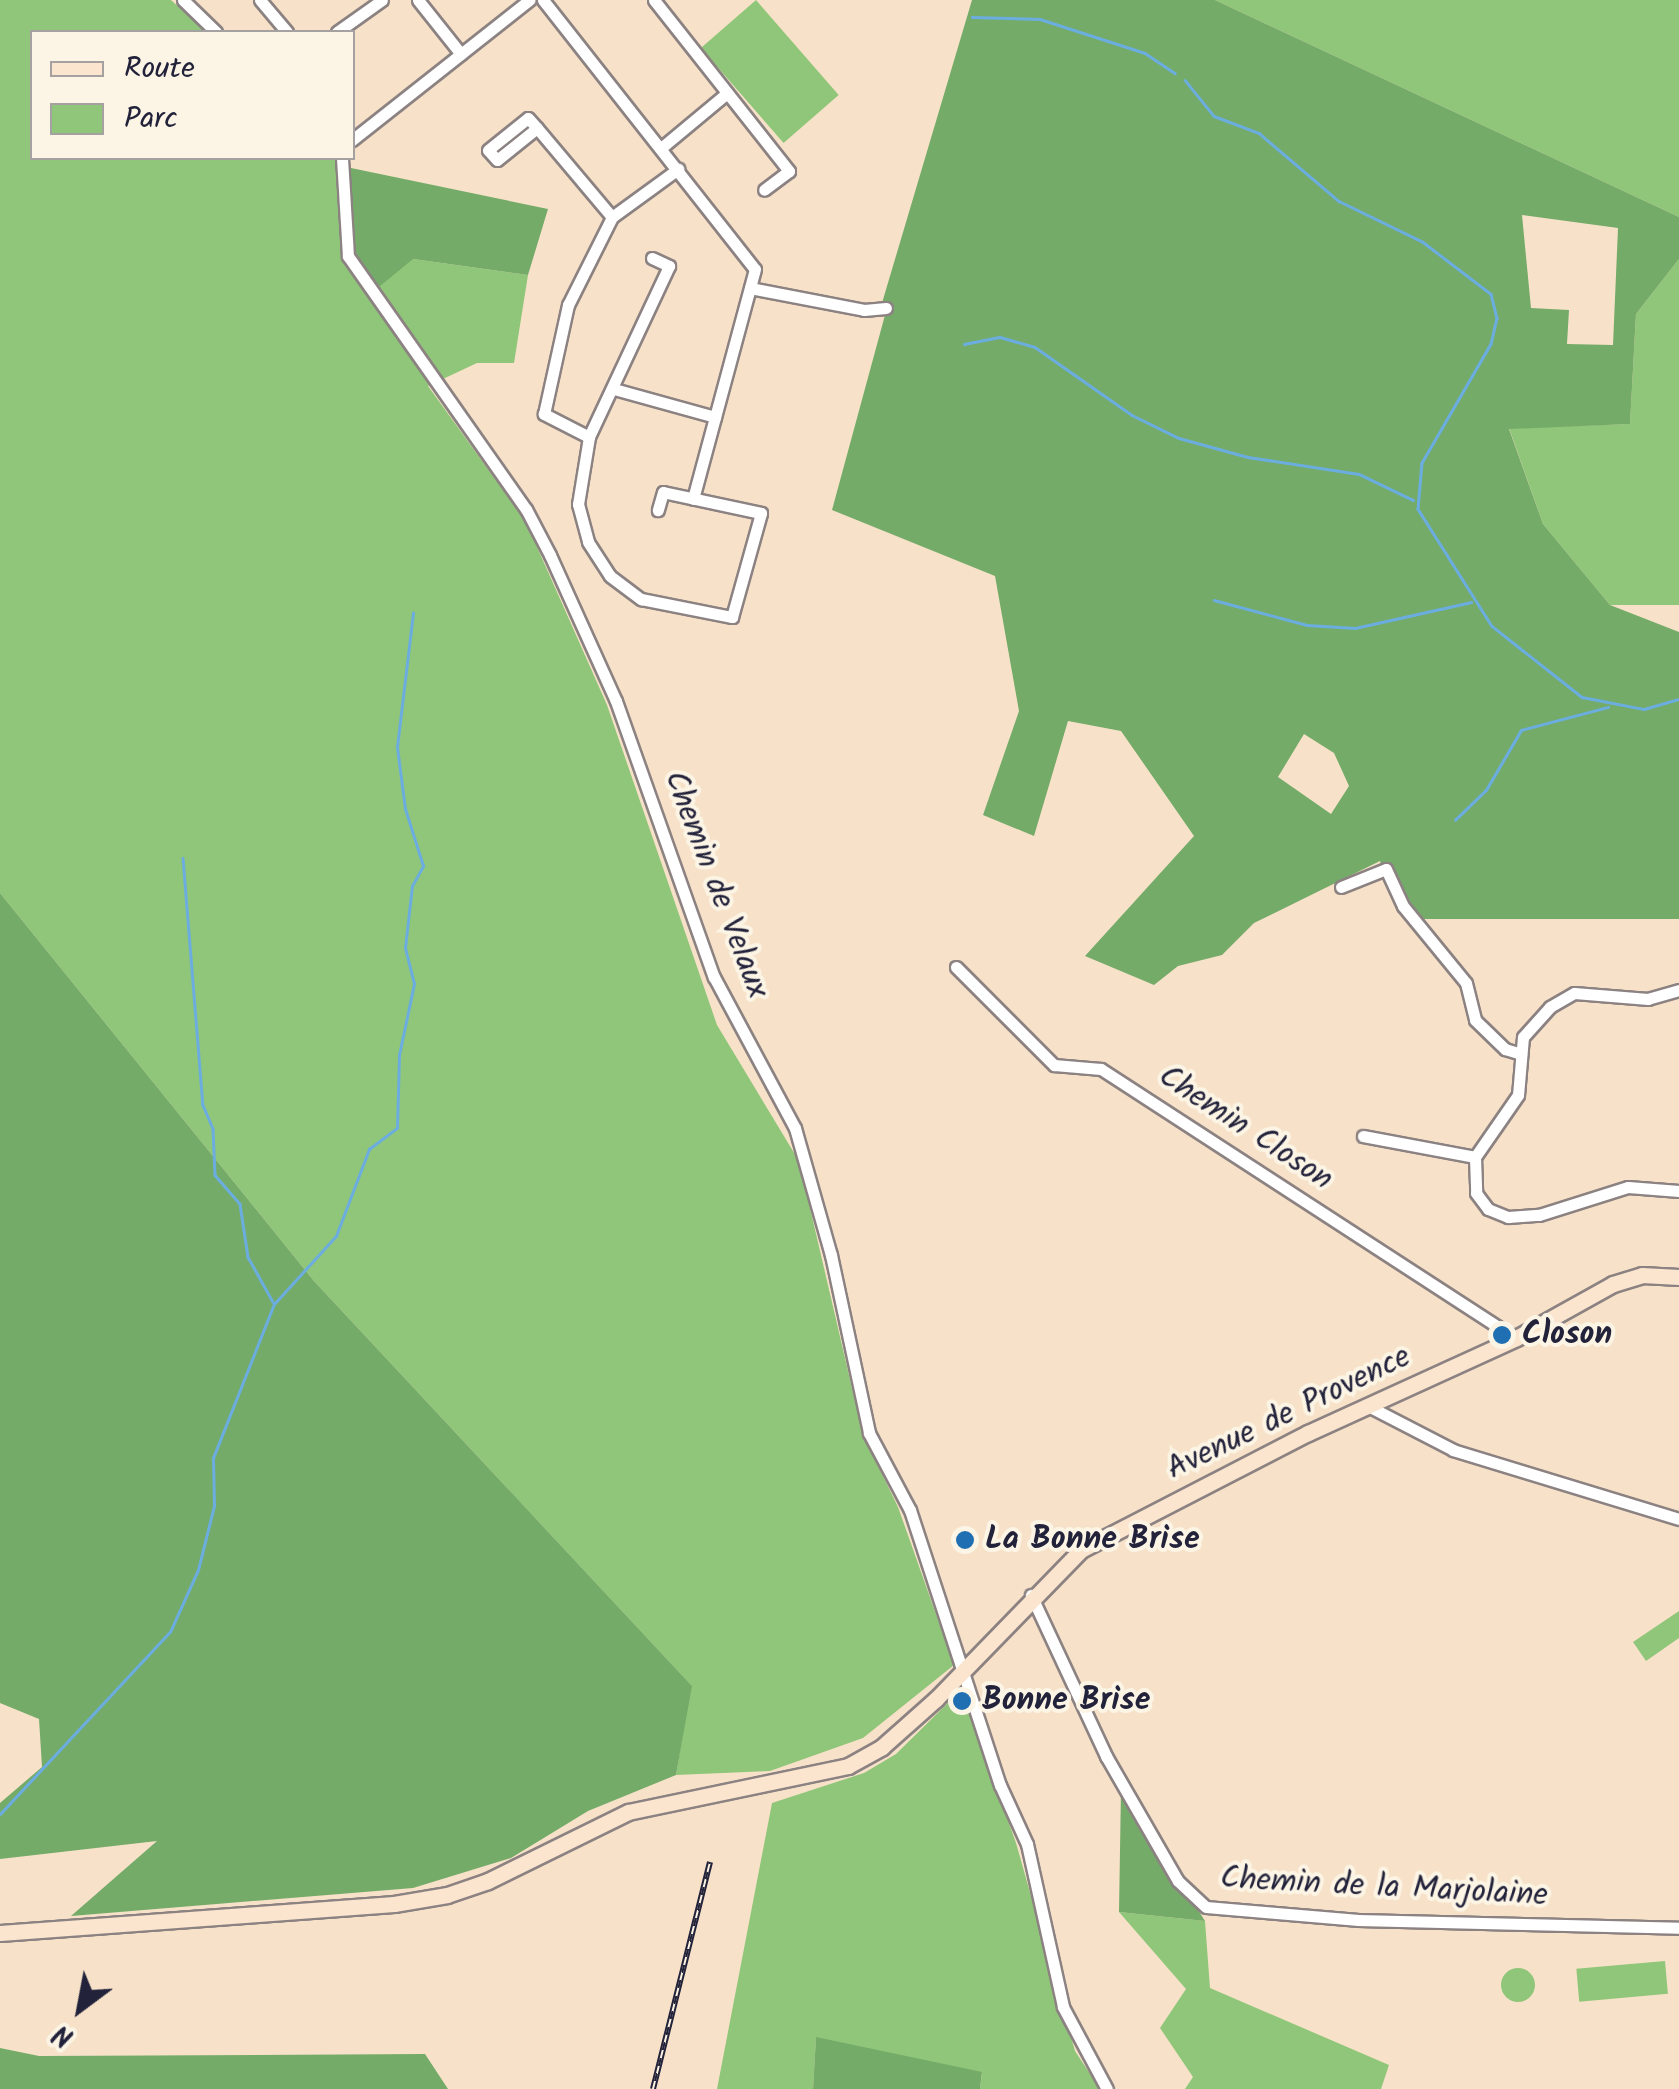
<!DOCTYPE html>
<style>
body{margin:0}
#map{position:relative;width:1679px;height:2089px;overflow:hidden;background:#f7e2c9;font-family:Kalam,sans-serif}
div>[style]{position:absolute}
.green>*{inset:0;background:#90c679;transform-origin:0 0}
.round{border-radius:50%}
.forest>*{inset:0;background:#74ab69}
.stream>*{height:2.5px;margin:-1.25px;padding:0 1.25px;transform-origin:1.25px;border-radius:1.25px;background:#6cade0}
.roads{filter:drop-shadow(2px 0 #8c8282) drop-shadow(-2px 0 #8c8282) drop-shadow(0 2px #8c8282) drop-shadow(0 -2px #8c8282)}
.street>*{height:11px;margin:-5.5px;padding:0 5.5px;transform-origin:5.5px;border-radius:5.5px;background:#fff}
.secondary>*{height:15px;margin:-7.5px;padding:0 7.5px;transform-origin:7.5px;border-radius:7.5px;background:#fbe5cf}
.rail>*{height:6px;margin-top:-3px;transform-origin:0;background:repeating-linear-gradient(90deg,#fcf5e5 0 8px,#22223b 0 16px);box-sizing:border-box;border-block:2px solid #22223b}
.dots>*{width:28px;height:28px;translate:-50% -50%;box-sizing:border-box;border:5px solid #fcf5e5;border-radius:50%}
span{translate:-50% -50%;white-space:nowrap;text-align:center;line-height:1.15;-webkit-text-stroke:8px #fcf5e5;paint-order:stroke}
.street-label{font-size:32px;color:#22223b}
.poi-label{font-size:32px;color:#22223b;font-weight:700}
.left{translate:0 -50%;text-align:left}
.legend{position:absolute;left:30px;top:30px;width:325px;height:130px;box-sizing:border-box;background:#fcf5e5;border:2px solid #a5a1a1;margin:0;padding:12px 18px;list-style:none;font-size:30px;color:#22223b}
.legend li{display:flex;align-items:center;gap:20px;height:50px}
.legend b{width:50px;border:2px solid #a5a1a1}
.north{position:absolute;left:30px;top:1959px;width:100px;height:100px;-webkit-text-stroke:8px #fcf5e5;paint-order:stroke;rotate:212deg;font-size:28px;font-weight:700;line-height:40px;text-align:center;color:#22223b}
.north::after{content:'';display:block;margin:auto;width:35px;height:45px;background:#22223b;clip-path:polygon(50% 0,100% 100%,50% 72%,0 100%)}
</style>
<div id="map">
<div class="green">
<div style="clip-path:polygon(0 0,171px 0,206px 32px,32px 32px,32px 158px,332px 158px,354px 175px,347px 238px,413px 259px,528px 275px,514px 363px,477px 363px,428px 386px,526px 522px,607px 705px,717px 1025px,799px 1161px,863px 1435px,898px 1507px,954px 1665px,863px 1738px,770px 1771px,676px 1775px,691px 1685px,314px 1281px,0 893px)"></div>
<div style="left:756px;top:0;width:126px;height:73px;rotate:49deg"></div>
<div style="clip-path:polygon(1215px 0,1679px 0,1679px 217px)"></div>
<div style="clip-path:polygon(1679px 259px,1679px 605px,1610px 605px,1543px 524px,1509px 428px,1630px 424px,1636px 314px)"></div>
<div style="clip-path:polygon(1679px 1611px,1679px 1638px,1646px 1661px,1633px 1642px)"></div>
<div style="clip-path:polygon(962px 1689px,1016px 1843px,1075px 2051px,1100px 2089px,980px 2089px,982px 2073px,816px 2038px,813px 2089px,717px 2089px,772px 1803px,864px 1773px,896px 1754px)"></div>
<div style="clip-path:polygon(1119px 1912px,1205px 1921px,1210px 1988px,1389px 2065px,1381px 2089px,1185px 2089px,1193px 2077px,1160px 2028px,1186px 1989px)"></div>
<div style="left:1665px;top:1961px;width:33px;height:89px;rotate:85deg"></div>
<div class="round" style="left:1501px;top:1968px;width:34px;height:34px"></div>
</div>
<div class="forest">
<div style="clip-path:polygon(evenodd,972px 0,1215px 0,1679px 217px,1679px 259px,1636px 314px,1630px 424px,1509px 429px,1543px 524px,1610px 605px,1679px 632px,1679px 919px,1408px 919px,1390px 893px,1380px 861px,1254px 923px,1222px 955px,1178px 966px,1154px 985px,1085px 956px,1194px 836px,1121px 731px,1068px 721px,1034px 836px,983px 815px,1019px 711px,995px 576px,832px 510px,885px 315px,882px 303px,972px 0,1522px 215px,1618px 228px,1613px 345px,1567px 344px,1569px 310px,1531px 308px,1522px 215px,972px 0,1304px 734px,1334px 753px,1349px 786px,1331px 814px,1278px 777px,1304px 734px)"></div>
<div style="clip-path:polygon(351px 168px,548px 209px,528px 275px,413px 259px,374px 291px,347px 238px)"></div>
<div style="clip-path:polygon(0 893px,314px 1281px,692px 1686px,676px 1775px,588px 1811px,511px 1858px,413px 1888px,71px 1916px,157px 1841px,0 1859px,0 1803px,42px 1767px,39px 1719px,0 1703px)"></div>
<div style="clip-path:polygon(1121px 1789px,1205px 1921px,1119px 1912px)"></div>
<div style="clip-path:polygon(816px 2037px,982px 2072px,980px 2089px,813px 2089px)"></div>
<div style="clip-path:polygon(0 2048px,39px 2056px,425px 2054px,448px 2089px,0 2089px)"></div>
</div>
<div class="stream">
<div style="left:972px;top:17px;width:68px;rotate:1.7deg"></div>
<div style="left:1040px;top:19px;width:110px;rotate:17.9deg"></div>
<div style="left:1145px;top:53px;width:36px;rotate:34deg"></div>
<div style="left:1185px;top:80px;width:46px;rotate:51.1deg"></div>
<div style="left:1214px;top:116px;width:48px;rotate:20.7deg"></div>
<div style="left:1259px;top:133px;width:105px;rotate:40.4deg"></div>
<div style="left:1339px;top:201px;width:93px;rotate:26deg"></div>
<div style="left:1423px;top:242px;width:86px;rotate:37.4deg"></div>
<div style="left:1491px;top:294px;width:25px;rotate:76deg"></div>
<div style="left:1497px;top:318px;width:27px;rotate:103deg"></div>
<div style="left:1491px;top:344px;width:138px;rotate:120.1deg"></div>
<div style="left:1422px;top:463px;width:46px;rotate:95deg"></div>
<div style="left:1418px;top:509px;width:138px;rotate:57.7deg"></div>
<div style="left:1492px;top:626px;width:115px;rotate:38.3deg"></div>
<div style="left:1582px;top:697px;width:63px;rotate:11deg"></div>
<div style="left:1644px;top:709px;width:36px;rotate:-16deg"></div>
<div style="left:964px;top:344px;width:37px;rotate:-11deg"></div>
<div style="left:1000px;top:337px;width:36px;rotate:16deg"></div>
<div style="left:1035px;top:347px;width:118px;rotate:35deg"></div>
<div style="left:1132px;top:415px;width:52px;rotate:26.1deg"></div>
<div style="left:1179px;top:438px;width:72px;rotate:15.4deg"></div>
<div style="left:1248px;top:457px;width:112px;rotate:8.7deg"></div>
<div style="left:1359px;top:474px;width:60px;rotate:25.7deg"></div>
<div style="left:1214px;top:600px;width:96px;rotate:15deg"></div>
<div style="left:1307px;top:625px;width:48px;rotate:3.6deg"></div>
<div style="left:1355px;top:628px;width:119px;rotate:-12.6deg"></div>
<div style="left:1455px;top:820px;width:43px;rotate:-44.1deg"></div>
<div style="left:1486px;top:790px;width:69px;rotate:-59.7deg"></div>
<div style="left:1521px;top:730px;width:90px;rotate:-14.8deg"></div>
<div style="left:183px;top:858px;width:248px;rotate:85.4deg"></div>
<div style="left:203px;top:1105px;width:26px;rotate:67deg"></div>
<div style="left:213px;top:1129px;width:46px;rotate:87.5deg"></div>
<div style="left:215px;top:1175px;width:38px;rotate:49deg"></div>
<div style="left:240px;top:1204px;width:54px;rotate:81.4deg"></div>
<div style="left:248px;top:1257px;width:51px;rotate:60.9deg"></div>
<div style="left:0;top:1814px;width:249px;rotate:-47deg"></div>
<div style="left:170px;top:1632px;width:68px;rotate:-65.7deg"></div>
<div style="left:198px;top:1570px;width:66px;rotate:-76deg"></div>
<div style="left:214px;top:1506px;width:48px;rotate:-91.2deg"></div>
<div style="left:213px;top:1458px;width:166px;rotate:-68.4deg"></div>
<div style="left:274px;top:1304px;width:92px;rotate:-47.6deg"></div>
<div style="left:336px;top:1236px;width:93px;rotate:-69.2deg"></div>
<div style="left:369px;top:1149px;width:35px;rotate:-37deg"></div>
<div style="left:397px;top:1128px;width:73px;rotate:-88.4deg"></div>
<div style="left:399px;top:1055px;width:73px;rotate:-78.1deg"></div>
<div style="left:414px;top:984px;width:37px;rotate:-104deg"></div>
<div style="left:405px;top:948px;width:62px;rotate:-83.6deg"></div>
<div style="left:412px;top:886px;width:23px;rotate:-61deg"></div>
<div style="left:423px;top:866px;width:60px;rotate:-107.5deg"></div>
<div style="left:405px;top:809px;width:63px;rotate:-97.4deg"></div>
<div style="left:397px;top:747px;width:135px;rotate:-83.2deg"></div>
</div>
<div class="roads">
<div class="street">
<div style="left:183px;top:0;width:46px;rotate:44.1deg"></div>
<div style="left:260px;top:0;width:42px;rotate:49.8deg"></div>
<div style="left:418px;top:0;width:69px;rotate:51.5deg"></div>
<div style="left:543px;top:0;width:342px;rotate:51.8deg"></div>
<div style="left:755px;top:269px;width:238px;rotate:105.1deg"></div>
<div style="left:654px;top:0;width:218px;rotate:51.7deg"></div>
<div style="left:789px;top:171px;width:31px;rotate:143deg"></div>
<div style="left:337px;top:32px;width:55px;rotate:-35.4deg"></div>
<div style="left:537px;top:128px;width:51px;rotate:141.3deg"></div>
<div style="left:497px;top:160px;width:13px;rotate:-132deg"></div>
<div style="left:488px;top:150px;width:51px;rotate:-38.7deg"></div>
<div style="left:528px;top:118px;width:13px;rotate:48deg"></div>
<div style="left:537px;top:128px;width:116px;rotate:49.9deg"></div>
<div style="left:352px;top:140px;width:226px;rotate:-38.3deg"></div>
<div style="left:661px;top:148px;width:86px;rotate:-39.8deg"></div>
<div style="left:342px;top:158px;width:98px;rotate:86.5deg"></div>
<div style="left:348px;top:256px;width:309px;rotate:54.9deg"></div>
<div style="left:526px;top:509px;width:52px;rotate:62.4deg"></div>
<div style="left:550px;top:555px;width:160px;rotate:65.7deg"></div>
<div style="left:616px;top:701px;width:293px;rotate:70.5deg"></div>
<div style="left:714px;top:977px;width:171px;rotate:61.8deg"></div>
<div style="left:795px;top:1128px;width:132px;rotate:74.2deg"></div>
<div style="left:831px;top:1255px;width:182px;rotate:77.9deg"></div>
<div style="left:869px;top:1433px;width:87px;rotate:62deg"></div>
<div style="left:910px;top:1510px;width:289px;rotate:71.9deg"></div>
<div style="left:1000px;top:1785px;width:65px;rotate:65.4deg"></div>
<div style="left:1027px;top:1844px;width:167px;rotate:77.5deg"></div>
<div style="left:1063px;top:2007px;width:93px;rotate:61.8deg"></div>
<div style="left:652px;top:258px;width:19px;rotate:25deg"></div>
<div style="left:669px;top:266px;width:189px;rotate:115.1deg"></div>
<div style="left:589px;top:437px;width:68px;rotate:99.3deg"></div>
<div style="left:578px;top:504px;width:39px;rotate:75deg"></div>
<div style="left:588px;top:542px;width:40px;rotate:57.1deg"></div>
<div style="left:610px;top:576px;width:39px;rotate:37deg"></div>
<div style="left:641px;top:599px;width:93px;rotate:11.2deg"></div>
<div style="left:732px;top:617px;width:108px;rotate:-74.4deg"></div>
<div style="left:761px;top:513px;width:100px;rotate:-167.9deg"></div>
<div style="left:663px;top:492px;width:19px;rotate:106deg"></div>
<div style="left:750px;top:288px;width:116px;rotate:10.9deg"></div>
<div style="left:864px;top:310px;width:22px;rotate:-5deg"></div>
<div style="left:614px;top:389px;width:105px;rotate:15.5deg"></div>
<div style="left:589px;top:437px;width:51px;rotate:-152.9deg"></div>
<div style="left:544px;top:414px;width:112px;rotate:-77.6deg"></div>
<div style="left:568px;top:305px;width:98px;rotate:-63.4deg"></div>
<div style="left:612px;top:217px;width:82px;rotate:-36deg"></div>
<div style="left:1341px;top:887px;width:48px;rotate:-21.8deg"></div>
<div style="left:1386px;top:869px;width:41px;rotate:65.3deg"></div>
<div style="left:1403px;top:906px;width:99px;rotate:50.7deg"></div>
<div style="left:1466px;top:983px;width:38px;rotate:76deg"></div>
<div style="left:1475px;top:1020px;width:42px;rotate:44deg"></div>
<div style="left:1505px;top:1049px;width:17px;rotate:17deg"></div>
<div style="left:956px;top:967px;width:139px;rotate:45deg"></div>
<div style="left:1054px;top:1065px;width:47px;rotate:4.9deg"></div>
<div style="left:1101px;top:1069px;width:495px;rotate:33deg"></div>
<div style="left:1679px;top:990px;width:32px;rotate:164deg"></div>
<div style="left:1648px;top:999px;width:74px;rotate:-175.4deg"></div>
<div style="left:1574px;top:993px;width:28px;rotate:150deg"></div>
<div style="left:1550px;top:1007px;width:40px;rotate:132deg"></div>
<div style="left:1523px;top:1037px;width:58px;rotate:94.9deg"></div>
<div style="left:1518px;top:1095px;width:75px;rotate:124.7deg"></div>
<div style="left:1475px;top:1157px;width:36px;rotate:88deg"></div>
<div style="left:1476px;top:1193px;width:20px;rotate:53deg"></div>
<div style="left:1488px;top:1209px;width:22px;rotate:22deg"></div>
<div style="left:1508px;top:1217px;width:31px;rotate:-4deg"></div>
<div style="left:1539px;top:1215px;width:93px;rotate:-17.5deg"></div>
<div style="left:1628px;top:1187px;width:51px;rotate:4.5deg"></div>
<div style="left:1363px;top:1136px;width:114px;rotate:10.6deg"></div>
<div style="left:1366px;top:1405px;width:98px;rotate:27.3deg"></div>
<div style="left:1453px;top:1450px;width:236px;rotate:17deg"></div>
<div style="left:1031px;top:1595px;width:178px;rotate:65deg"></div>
<div style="left:1106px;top:1756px;width:144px;rotate:60.1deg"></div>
<div style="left:1178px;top:1881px;width:38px;rotate:43deg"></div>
<div style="left:1206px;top:1907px;width:153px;rotate:4.9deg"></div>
<div style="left:1358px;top:1920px;width:321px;rotate:1.4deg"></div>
</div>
<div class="secondary">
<div style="left:0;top:1933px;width:395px;rotate:-4.2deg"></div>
<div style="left:394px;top:1904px;width:54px;rotate:-9.6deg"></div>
<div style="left:447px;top:1895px;width:43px;rotate:-18.9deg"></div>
<div style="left:488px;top:1881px;width:156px;rotate:-26.2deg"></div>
<div style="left:628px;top:1812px;width:225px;rotate:-11.8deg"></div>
<div style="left:848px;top:1766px;width:39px;rotate:-29deg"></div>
<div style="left:882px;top:1747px;width:72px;rotate:-41.6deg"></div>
<div style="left:936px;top:1699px;width:208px;rotate:-45.8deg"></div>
<div style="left:1081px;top:1550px;width:255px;rotate:-27.3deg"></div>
<div style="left:1308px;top:1433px;width:229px;rotate:-24.5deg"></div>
<div style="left:1516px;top:1338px;width:111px;rotate:-29.1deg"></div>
<div style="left:1613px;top:1284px;width:30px;rotate:-17deg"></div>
<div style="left:1642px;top:1275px;width:37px;rotate:3deg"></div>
</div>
</div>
<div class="rail">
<div style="left:653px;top:2089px;width:234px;rotate:-75.9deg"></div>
</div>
<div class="dots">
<div style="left:1502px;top:1335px;background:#1f6fb2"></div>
<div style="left:965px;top:1540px;background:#1f6fb2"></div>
<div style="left:962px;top:1701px;background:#1f6fb2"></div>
</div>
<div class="street-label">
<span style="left:715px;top:885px;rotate:69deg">Chemin de Velaux</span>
<span style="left:1245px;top:1129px;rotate:33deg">Chemin Closon</span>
<span style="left:1289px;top:1414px;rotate:-26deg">Avenue de Provence</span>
<span style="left:1384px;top:1888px;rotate:3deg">Chemin de la Marjolaine</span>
</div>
<div class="poi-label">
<span class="left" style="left:1522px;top:1335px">Closon</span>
<span class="left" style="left:985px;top:1540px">La Bonne Brise</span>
<span class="left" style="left:982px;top:1701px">Bonne Brise</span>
</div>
<ul class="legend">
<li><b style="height:12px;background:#fbe5cf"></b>Route</li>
<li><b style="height:28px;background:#90c679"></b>Parc</li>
</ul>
<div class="north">N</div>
</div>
